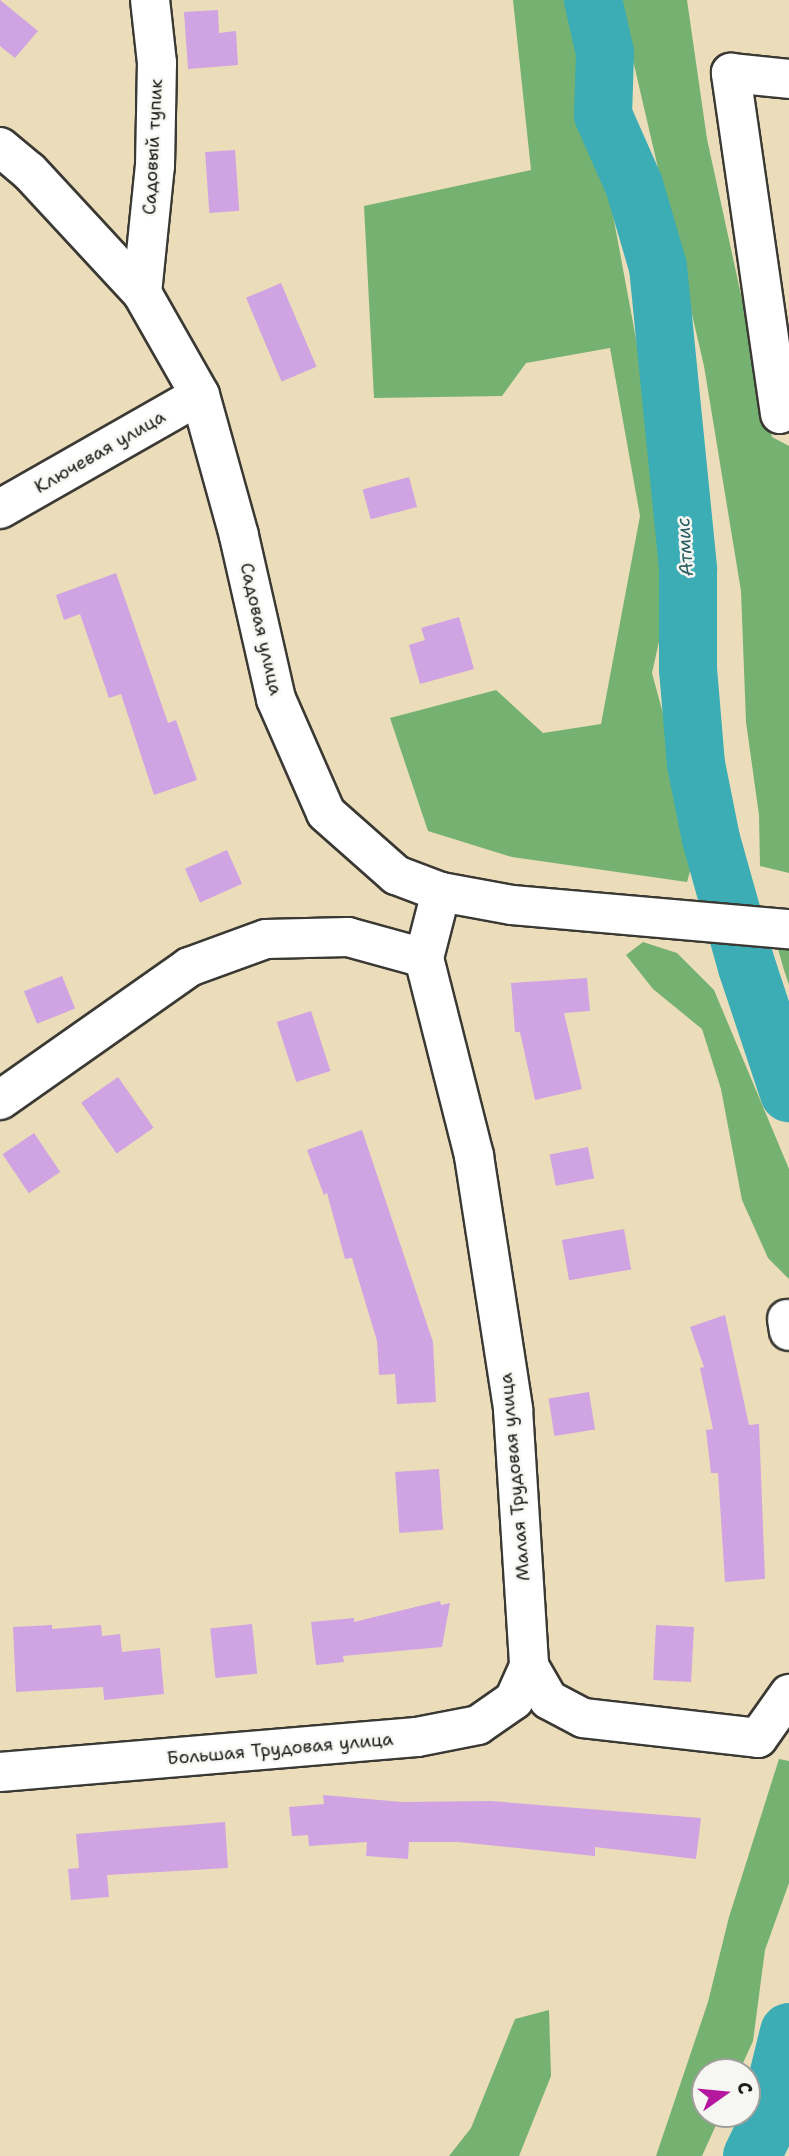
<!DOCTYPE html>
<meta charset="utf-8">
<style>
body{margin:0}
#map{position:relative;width:789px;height:2156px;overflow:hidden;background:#ebddba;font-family:"Shantell Sans",sans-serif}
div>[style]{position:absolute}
.forest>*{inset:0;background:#75b170}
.river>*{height:58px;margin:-29px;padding:0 29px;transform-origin:29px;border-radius:29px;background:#3cadb5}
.building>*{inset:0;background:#d0a3e2;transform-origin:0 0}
.roads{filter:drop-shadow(2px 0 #3b3934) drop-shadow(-2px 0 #3b3934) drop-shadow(0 2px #3b3934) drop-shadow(0 -2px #3b3934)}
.minor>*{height:38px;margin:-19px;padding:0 19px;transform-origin:19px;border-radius:19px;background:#fff}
.major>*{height:38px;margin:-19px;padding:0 19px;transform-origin:19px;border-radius:19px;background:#fff}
span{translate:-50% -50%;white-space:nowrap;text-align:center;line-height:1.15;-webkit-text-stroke:5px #f6f6f2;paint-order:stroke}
.street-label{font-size:18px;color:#1c1c1c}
.water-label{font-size:19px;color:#2a5d61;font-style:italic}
.north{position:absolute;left:691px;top:2058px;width:70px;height:70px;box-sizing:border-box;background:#f6f6f2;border:2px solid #9f9f9c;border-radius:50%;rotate:75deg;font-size:19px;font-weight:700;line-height:28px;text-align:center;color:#1c1c1c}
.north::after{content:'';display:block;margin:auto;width:24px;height:32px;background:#b5179e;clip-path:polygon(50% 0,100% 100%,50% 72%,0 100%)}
</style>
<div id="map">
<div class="forest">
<div style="clip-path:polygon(513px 0,573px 0,673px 538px,670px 592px,652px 673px,698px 843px,687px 882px,512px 857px,428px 831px,390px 718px,496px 690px,543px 733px,601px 724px,640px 516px,610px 348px,526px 363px,502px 396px,374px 398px,364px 206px,531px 170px)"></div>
<div style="clip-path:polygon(619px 0,687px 0,707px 139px,772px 437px,789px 446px,789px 873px,760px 866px,759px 815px,746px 722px,741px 591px,704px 366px)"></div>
<div style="clip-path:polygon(643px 942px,677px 953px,714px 990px,789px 1169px,789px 1279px,768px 1258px,742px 1200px,721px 1089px,702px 1029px,653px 989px,626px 955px)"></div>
<div style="clip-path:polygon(778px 949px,789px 950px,789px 985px,784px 970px)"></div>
<div style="clip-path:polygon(779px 1759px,789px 1761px,789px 1883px,765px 1950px,753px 2041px,739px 2072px,705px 2072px,705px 2114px,721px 2114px,702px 2156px,656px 2156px,708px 2002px,729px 1917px)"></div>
<div style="clip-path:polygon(549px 2010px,551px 2076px,519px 2156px,449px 2156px,471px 2128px,515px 2019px)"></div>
</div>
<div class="river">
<div style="left:593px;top:0;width:54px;rotate:77.2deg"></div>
<div style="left:605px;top:53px;width:62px;rotate:91.8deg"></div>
<div style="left:603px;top:115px;width:77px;rotate:66.1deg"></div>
<div style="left:634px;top:185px;width:85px;rotate:73.7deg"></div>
<div style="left:658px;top:267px;width:304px;rotate:84.3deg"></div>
<div style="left:688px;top:570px;width:99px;rotate:90deg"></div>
<div style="left:688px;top:669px;width:95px;rotate:85.2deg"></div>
<div style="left:696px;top:764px;width:76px;rotate:78.7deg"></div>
<div style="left:711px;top:839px;width:133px;rotate:74.3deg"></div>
<div style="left:747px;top:967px;width:133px;rotate:71.6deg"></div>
<div style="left:752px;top:2156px;width:30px;rotate:-64deg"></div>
<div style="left:765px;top:2129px;width:100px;rotate:-76.1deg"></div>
</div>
<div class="building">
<div style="clip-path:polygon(0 0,38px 31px,15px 58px,0 46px)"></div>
<div style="clip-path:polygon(218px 10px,219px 33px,236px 31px,238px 65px,188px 69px,184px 12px)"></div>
<div style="left:235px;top:150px;width:61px;height:30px;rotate:86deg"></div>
<div style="left:281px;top:283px;width:91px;height:38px;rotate:67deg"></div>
<div style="left:409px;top:477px;width:31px;height:48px;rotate:75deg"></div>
<div style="clip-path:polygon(116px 573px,168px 723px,176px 720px,197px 780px,154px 795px,121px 694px,109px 698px,80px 614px,64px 620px,56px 595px)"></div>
<div style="clip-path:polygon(459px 617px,474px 669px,420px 684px,409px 645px,425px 640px,421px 628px)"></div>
<div style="left:227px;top:850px;width:37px;height:46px;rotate:66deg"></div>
<div style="left:62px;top:976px;width:35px;height:41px;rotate:68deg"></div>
<div style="clip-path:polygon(587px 978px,590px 1011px,564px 1013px,582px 1089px,535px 1100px,520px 1032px,515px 1032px,511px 983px)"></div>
<div style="left:311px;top:1011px;width:63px;height:36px;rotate:72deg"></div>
<div style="left:118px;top:1077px;width:62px;height:45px;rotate:55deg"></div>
<div style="clip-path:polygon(362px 1130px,433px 1342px,436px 1402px,397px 1404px,395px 1374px,379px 1375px,377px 1341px,352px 1258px,345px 1259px,327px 1193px,324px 1195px,307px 1150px)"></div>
<div style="left:34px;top:1133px;width:47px;height:38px;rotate:56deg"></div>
<div style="left:588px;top:1147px;width:32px;height:39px;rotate:79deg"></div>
<div style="left:624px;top:1229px;width:41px;height:63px;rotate:80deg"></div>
<div style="clip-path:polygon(725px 1315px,749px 1425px,759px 1424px,765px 1579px,725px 1582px,718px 1473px,711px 1473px,706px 1430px,713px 1429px,700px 1368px,704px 1367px,690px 1327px)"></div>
<div style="left:589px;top:1392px;width:38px;height:41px;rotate:81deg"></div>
<div style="left:439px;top:1469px;width:61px;height:44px;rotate:86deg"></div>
<div style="clip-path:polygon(440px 1601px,441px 1605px,450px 1603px,442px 1647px,343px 1656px,344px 1662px,316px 1665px,311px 1622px,354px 1618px,354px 1622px)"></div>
<div style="left:252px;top:1624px;width:50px;height:42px;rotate:84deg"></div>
<div style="clip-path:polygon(52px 1625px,52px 1629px,101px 1625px,102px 1636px,120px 1634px,122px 1652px,160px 1648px,164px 1694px,104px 1700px,103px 1687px,16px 1692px,13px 1627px)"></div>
<div style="left:656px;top:1625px;width:38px;height:55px;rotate:3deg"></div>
<div style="clip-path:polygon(323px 1795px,402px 1802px,491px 1801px,701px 1818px,696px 1859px,595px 1847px,595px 1856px,458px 1842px,409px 1842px,408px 1859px,366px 1856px,367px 1842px,309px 1846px,308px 1835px,292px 1836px,289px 1807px,324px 1804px)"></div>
<div style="clip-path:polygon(225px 1822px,228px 1868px,107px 1875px,109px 1897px,71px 1900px,68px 1869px,79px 1868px,76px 1834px)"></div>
</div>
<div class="roads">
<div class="minor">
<div style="left:142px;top:293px;width:128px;rotate:-84.2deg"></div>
<div style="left:155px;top:166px;width:103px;rotate:-88.9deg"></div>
<div style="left:157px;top:63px;width:63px;rotate:-96.3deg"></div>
<div style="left:780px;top:414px;width:345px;rotate:-98.2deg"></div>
<div style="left:731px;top:73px;width:58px;rotate:5.9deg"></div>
<div style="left:0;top:509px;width:230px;rotate:-29.7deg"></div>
<div style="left:424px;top:958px;width:204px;rotate:75.8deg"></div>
<div style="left:474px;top:1156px;width:256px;rotate:81.2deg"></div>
<div style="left:513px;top:1409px;width:257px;rotate:86.4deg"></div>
<div style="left:529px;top:1666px;width:39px;rotate:60deg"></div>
<div style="left:549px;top:1700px;width:38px;rotate:28deg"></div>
<div style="left:583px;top:1718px;width:176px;rotate:6.5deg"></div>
<div style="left:758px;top:1738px;width:54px;rotate:-54.8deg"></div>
<div style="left:0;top:1100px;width:231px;rotate:-35.1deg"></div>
<div style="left:189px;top:967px;width:82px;rotate:-20deg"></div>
<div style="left:266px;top:939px;width:82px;rotate:-1.4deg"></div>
<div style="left:348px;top:937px;width:79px;rotate:15.4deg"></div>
<div style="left:424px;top:958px;width:68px;rotate:-75.6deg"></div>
<div style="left:787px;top:1319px;width:12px;rotate:81deg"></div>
<div style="left:0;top:1772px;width:418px;rotate:-4.8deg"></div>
<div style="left:417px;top:1737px;width:62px;rotate:-11.1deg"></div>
<div style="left:478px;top:1725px;width:44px;rotate:-34.8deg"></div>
<div style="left:514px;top:1700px;width:37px;rotate:-66deg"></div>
</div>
<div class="major">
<div style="left:0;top:147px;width:38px;rotate:40deg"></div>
<div style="left:29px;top:171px;width:166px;rotate:47.2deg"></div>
<div style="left:142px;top:293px;width:117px;rotate:60.4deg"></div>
<div style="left:200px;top:395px;width:146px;rotate:74.5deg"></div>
<div style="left:239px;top:536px;width:167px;rotate:77.2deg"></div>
<div style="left:276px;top:699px;width:124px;rotate:66.3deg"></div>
<div style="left:326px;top:813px;width:94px;rotate:41.5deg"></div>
<div style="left:396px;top:875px;width:48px;rotate:20.7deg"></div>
<div style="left:441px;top:892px;width:72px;rotate:10.4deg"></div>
<div style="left:512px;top:905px;width:278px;rotate:5deg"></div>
</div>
</div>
<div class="street-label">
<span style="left:153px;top:147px;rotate:-87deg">Садовый тупик</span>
<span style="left:100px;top:452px;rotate:-30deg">Ключевая улица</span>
<span style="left:261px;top:629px;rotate:77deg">Садовая улица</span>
<span style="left:515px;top:1477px;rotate:-95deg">Малая Трудовая улица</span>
<span style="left:280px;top:1749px;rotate:-5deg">Большая Трудовая улица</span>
</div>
<div class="water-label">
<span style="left:685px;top:547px;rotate:-94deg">Атмис</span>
</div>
<div class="north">С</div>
</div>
